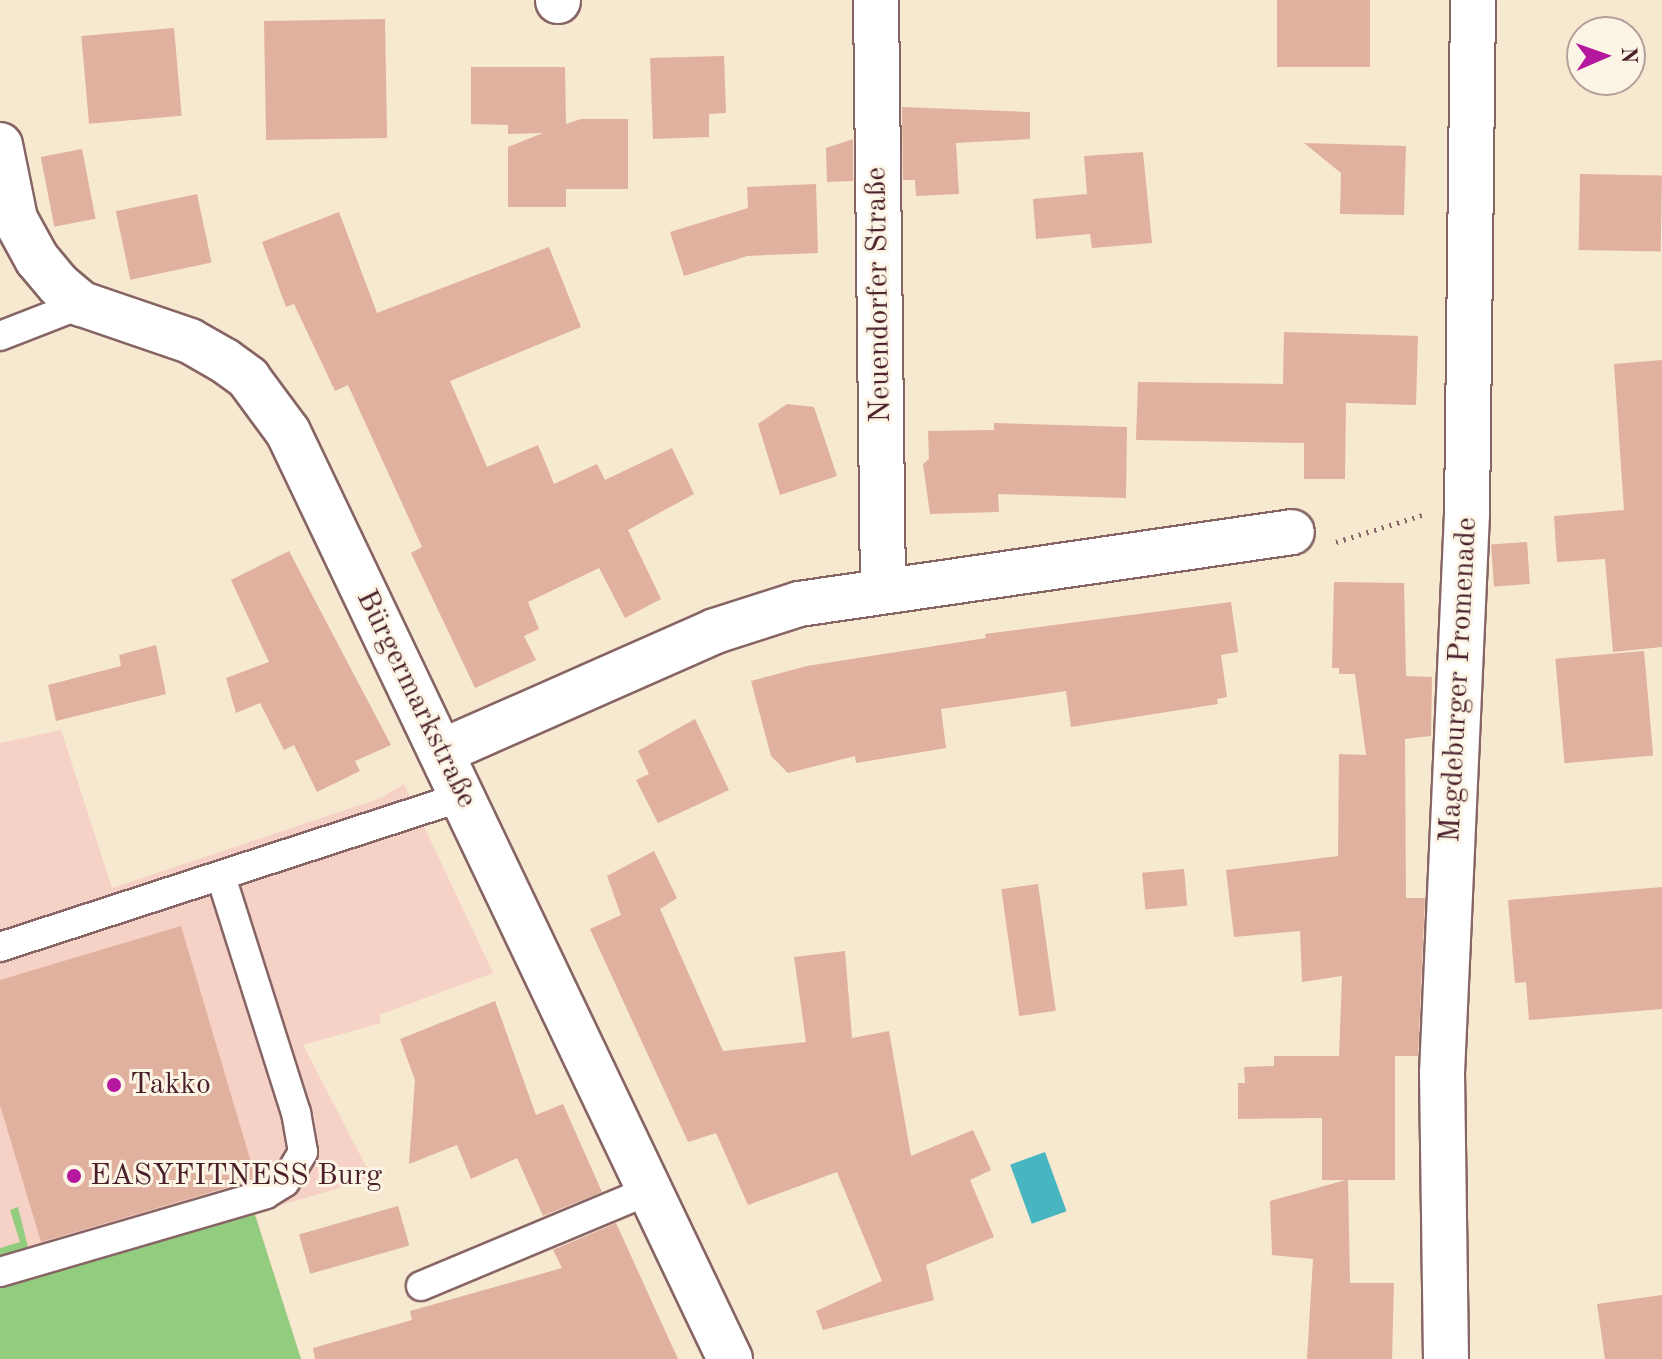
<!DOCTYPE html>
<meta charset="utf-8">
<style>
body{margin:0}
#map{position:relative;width:1662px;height:1359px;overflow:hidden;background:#f7e8d0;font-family:"Old Standard TT",serif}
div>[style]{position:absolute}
.built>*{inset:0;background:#f6d1c5}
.green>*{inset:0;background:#92cc7f}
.water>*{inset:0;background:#48b6c1;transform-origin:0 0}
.building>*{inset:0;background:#e0b19e;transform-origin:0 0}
.path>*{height:5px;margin-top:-2.5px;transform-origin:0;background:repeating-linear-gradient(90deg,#876565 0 2px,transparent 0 8px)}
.roads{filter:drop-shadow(2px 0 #876565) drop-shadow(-2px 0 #876565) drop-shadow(0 2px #876565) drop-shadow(0 -2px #876565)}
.service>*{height:28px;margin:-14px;padding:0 14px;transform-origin:14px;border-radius:14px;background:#fff}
.minor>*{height:44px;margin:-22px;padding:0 22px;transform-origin:22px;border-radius:22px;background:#fff}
.dots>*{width:22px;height:22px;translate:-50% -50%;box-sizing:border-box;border:4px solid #fcf5e5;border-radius:50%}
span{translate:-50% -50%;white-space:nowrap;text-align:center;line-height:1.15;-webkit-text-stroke:6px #fcf5e5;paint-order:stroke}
.street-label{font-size:30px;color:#4a1f2b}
.poi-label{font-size:30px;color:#4a1f2b}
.left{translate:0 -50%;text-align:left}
.north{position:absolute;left:1566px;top:16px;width:80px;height:80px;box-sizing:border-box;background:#fcf5e5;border:2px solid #b59f9b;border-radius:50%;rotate:88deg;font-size:22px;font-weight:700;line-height:32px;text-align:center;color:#4a1f2b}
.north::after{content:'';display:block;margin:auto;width:28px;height:36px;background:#b5179e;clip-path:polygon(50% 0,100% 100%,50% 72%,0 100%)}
</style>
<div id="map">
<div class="built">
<div style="clip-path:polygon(61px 730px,112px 888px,381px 798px,404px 784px,493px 973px,379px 1015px,381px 1023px,303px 1045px,372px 1178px,255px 1213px,301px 1359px,0 1359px,0 743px)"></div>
</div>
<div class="green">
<div style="clip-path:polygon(18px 1207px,29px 1251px,0 1259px,0 1248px,20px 1242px,10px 1210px)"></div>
<div style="clip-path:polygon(254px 1212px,301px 1359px,0 1359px,0 1286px)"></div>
</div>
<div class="water">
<div style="left:1045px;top:1152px;width:63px;height:37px;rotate:70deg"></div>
</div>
<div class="building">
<div style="left:1277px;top:0;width:93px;height:67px"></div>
<div style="left:385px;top:19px;width:119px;height:121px;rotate:89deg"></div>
<div style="left:174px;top:28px;width:88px;height:93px;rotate:85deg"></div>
<div style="clip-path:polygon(724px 56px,726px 113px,709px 114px,709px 137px,653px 139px,650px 58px)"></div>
<div style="clip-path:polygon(471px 67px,565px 67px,566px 124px,581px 119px,628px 119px,628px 189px,566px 189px,566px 207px,508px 207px,508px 147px,543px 133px,508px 134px,508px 125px,471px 124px)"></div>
<div style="clip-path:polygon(902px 107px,1030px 112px,1030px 139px,956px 143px,959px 194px,916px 196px,915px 180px,903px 180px)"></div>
<div style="clip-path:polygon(853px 139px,853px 181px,827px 182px,826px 148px)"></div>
<div style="clip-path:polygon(1304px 143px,1406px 146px,1404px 215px,1340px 214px,1341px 173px)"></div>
<div style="left:82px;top:149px;width:71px;height:42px;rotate:79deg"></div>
<div style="clip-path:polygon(1143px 152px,1152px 243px,1092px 248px,1090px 234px,1036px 239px,1033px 199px,1087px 194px,1084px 156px)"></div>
<div style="left:1580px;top:174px;width:82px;height:76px;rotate:1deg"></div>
<div style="clip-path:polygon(816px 184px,818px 253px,747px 256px,684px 276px,670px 232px,748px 208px,747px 187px)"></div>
<div style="left:197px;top:194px;width:70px;height:83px;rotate:78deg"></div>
<div style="clip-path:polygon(339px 212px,377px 313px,549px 247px,581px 327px,450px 381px,487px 467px,538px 445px,554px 484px,597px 464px,605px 480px,672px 448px,694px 494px,628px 530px,661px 599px,625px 618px,599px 568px,528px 602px,539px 629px,524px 636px,536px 660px,475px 688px,411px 553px,422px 547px,348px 385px,335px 391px,294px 304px,286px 307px,262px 242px)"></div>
<div style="clip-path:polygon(1284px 332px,1418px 336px,1416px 405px,1346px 403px,1345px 479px,1304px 479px,1304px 443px,1136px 440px,1138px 382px,1283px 384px)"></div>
<div style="clip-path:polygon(1662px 360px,1662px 647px,1613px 652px,1605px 559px,1557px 562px,1554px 516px,1624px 510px,1614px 364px)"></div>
<div style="clip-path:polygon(787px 404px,814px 407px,837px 476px,780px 495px,758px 424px)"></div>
<div style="clip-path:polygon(994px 423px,1127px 427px,1126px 498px,998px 494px,999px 512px,930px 514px,923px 464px,929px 459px,928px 431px,994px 430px)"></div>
<div style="left:1527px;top:542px;width:42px;height:36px;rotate:86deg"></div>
<div style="clip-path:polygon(289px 551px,391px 745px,355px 761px,360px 771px,317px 792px,294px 745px,284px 750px,260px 703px,236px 713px,226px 678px,269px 662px,231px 580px)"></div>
<div style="clip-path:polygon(1334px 582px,1404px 583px,1406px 676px,1432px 677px,1431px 736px,1405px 739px,1406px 898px,1425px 898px,1418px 1056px,1395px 1056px,1395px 1180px,1348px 1180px,1350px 1283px,1394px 1283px,1392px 1359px,1307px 1359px,1313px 1259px,1272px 1255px,1270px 1201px,1346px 1180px,1322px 1180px,1322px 1118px,1238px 1119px,1238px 1083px,1245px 1083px,1244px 1067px,1274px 1066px,1274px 1056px,1339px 1056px,1342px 976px,1302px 982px,1300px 931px,1234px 937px,1226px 870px,1338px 856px,1339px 754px,1366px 755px,1355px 674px,1339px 674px,1339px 668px,1332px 668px)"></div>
<div style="clip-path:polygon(1231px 602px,1238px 652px,1221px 655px,1227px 697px,1217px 699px,1218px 704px,1071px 727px,1066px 691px,941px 709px,946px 748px,856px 763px,855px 756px,788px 773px,771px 756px,751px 681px,807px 666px,986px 638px,985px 634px)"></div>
<div style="clip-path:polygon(156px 645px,166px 694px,56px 721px,48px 685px,121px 666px,119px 655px)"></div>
<div style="left:1644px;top:651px;width:105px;height:89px;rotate:85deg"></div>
<div style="clip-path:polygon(695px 719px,729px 790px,658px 823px,636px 780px,649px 774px,638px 751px)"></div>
<div style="clip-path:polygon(654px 851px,677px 898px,660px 909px,723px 1051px,806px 1042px,794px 957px,845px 951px,852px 1038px,889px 1031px,911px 1156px,973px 1130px,991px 1170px,970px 1180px,994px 1237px,926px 1265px,934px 1300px,823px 1330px,816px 1311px,882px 1281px,837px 1172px,748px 1205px,716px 1133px,688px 1142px,590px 929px,621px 915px,607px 876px)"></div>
<div style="left:1184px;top:869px;width:37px;height:42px;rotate:85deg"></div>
<div style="left:1038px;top:884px;width:128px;height:37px;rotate:82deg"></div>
<div style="clip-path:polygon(1662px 887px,1662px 1009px,1529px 1020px,1526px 982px,1515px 983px,1508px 900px)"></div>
<div style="clip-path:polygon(181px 926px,256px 1179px,41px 1242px,0 1105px,0 980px)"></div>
<div style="clip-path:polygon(495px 1001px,536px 1115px,563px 1104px,602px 1192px,543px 1216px,517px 1158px,471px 1179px,457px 1145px,409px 1164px,415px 1080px,400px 1039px)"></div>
<div style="left:398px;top:1206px;width:41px;height:103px;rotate:74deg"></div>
<div style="clip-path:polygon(616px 1223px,678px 1359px,315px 1359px,313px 1348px,412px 1320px,410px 1311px,562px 1268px,553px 1250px)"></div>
<div style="clip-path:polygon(1662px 1295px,1662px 1359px,1605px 1359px,1597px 1304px)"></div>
</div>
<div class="path">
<div style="left:1336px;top:542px;width:90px;rotate:-17.4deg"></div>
</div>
<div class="roads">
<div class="service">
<div style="left:0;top:336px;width:88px;rotate:-21.3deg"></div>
<div style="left:0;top:947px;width:486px;rotate:-18deg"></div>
<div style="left:0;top:1272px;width:277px;rotate:-16.3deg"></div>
<div style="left:266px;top:1194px;width:22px;rotate:-32deg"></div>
<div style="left:285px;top:1182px;width:35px;rotate:-59deg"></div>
<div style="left:303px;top:1152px;width:40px;rotate:-100deg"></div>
<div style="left:296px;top:1113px;width:249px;rotate:-107.6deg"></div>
<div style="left:421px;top:1286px;width:248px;rotate:-22.7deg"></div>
</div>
<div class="minor">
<div style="left:876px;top:0;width:589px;rotate:89.32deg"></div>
<div style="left:558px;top:1px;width:1px;rotate:-90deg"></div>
<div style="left:0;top:145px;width:76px;rotate:78.5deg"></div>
<div style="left:15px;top:219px;width:46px;rotate:61.2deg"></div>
<div style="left:37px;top:259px;width:34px;rotate:50deg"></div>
<div style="left:59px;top:285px;width:30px;rotate:40deg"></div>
<div style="left:82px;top:304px;width:114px;rotate:18.9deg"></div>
<div style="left:190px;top:341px;width:40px;rotate:29.7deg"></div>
<div style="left:225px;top:361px;width:29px;rotate:36deg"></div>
<div style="left:248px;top:378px;width:67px;rotate:53.5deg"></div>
<div style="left:288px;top:432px;width:1027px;rotate:64.51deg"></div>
<div style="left:441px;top:752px;width:300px;rotate:-23.8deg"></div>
<div style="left:715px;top:631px;width:88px;rotate:-17.8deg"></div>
<div style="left:799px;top:604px;width:498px;rotate:-8.3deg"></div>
<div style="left:1446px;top:1359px;width:286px;rotate:-90.8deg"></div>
<div style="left:1442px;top:1073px;width:560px;rotate:-87.44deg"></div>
<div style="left:1467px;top:514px;width:514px;rotate:-89.33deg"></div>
</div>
</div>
<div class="dots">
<div style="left:114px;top:1085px;background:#b5179e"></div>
<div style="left:74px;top:1176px;background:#b5179e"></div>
</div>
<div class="street-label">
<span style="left:879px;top:295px;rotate:-91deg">Neuendorfer Straße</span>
<span style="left:1459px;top:680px;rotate:-87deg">Magdeburger Promenade</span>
<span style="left:416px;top:699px;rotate:64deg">Bürgermarkstraße</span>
</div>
<div class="poi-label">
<span class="left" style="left:130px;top:1085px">Takko</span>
<span class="left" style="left:90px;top:1176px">EASYFITNESS Burg</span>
</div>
<div class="north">N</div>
</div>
